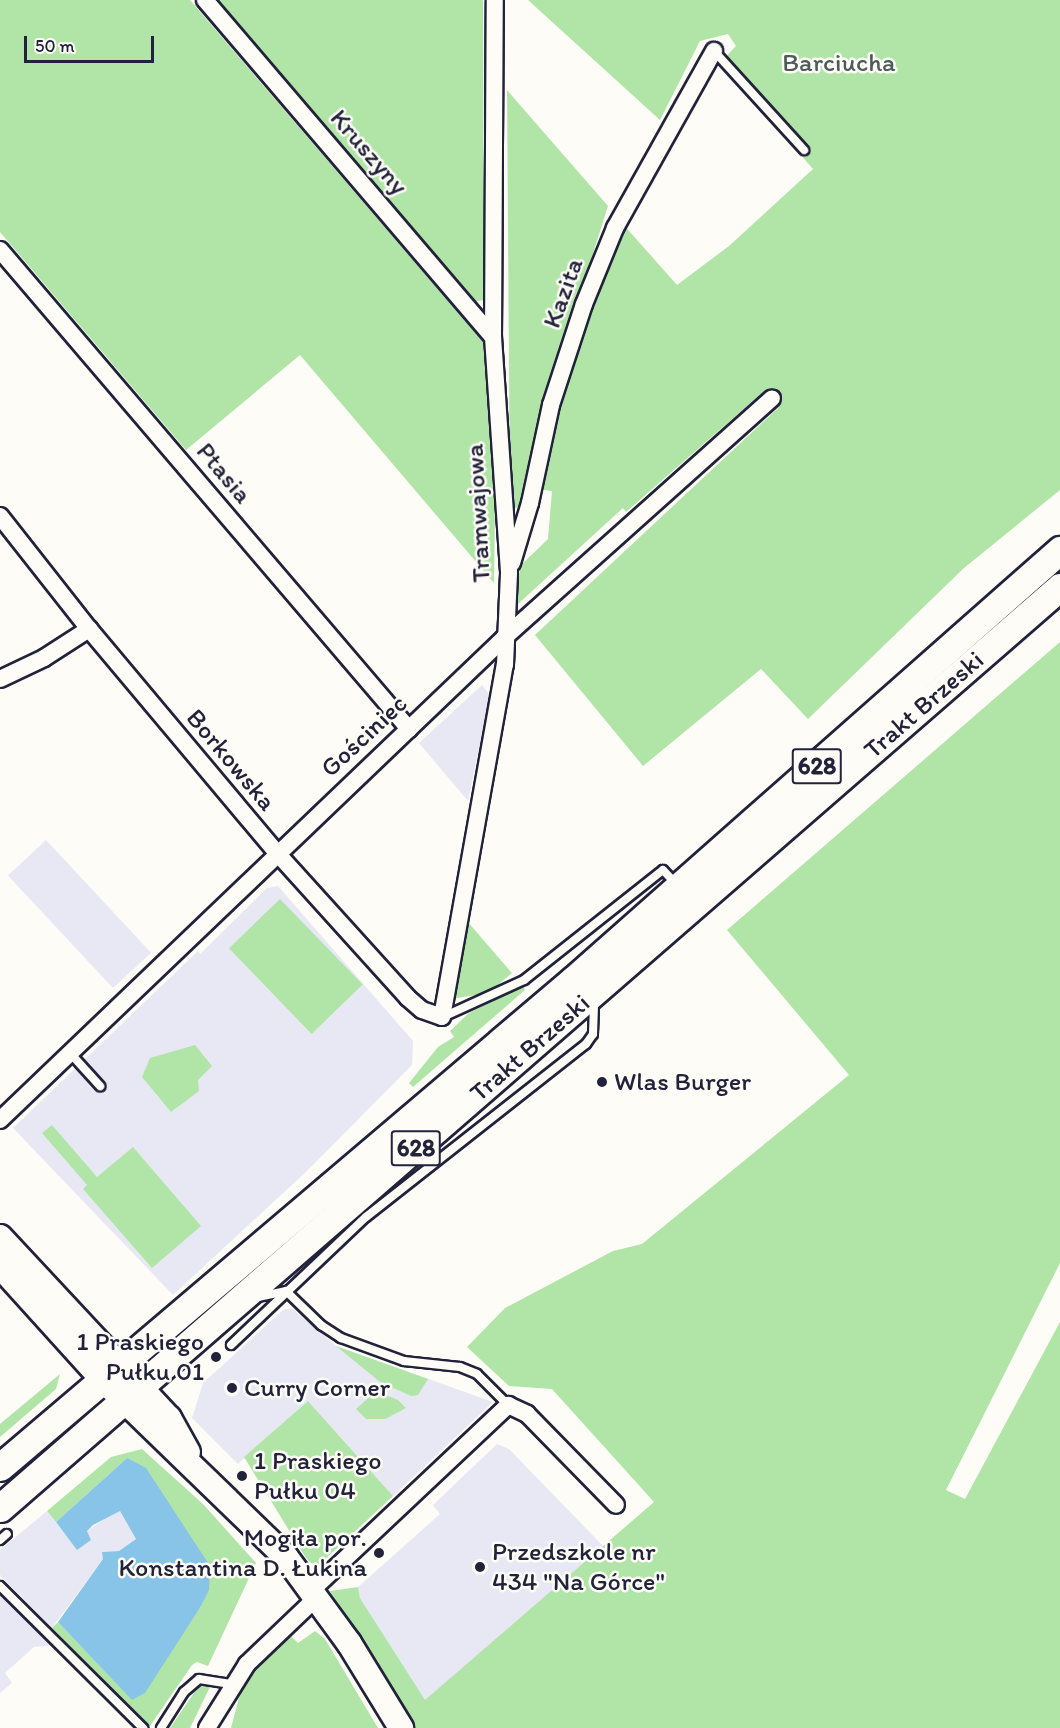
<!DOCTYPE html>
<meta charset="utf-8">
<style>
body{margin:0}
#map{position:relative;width:1060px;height:1728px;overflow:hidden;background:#fdfcf7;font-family:Itim,sans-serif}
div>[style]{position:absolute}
.built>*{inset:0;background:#e7e8f3;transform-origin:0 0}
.green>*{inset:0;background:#b1e5a7;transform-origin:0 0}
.water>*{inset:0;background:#87c4e7}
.roads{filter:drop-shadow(2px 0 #22223b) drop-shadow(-2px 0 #22223b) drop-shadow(0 2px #22223b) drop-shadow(0 -2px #22223b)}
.lane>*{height:8px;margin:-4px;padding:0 4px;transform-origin:4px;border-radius:4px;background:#fdfcf7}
.street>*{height:16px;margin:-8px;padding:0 8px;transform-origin:8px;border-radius:8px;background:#fdfcf7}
.secondary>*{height:24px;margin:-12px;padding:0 12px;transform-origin:12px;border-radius:12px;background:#fdfcf7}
.primary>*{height:27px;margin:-13.5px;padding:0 13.5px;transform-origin:13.5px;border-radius:13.5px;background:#fdfcf7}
.dots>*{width:16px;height:16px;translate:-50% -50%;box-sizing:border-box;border:3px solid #fdfcf7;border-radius:50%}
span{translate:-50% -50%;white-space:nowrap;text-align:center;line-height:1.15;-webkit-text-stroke:5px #fdfcf7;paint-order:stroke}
.shield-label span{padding:2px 4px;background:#fdfcf7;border:2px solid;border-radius:4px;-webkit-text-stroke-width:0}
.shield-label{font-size:24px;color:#22223b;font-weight:700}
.park-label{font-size:26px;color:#4d5c5b}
.street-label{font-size:26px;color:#22223b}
.poi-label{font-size:26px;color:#22223b}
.left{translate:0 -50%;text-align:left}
.right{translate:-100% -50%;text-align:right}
.scale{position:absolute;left:24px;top:36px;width:130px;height:27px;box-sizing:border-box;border:3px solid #22223b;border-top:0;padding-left:8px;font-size:18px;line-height:21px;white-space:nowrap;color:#22223b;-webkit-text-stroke:4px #fdfcf7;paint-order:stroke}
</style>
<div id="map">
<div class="built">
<div style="clip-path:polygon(482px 685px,490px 695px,468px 801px,419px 743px)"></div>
<div style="left:46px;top:840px;width:154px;height:52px;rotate:47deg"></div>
<div style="clip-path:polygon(278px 886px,413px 1041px,412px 1065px,309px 1169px,173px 1295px,13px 1128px,198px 951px,200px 954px,267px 888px)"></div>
<div style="clip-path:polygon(292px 1308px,336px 1346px,493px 1402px,393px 1496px,308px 1401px,238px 1464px,192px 1418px,203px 1383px,283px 1310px)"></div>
<div style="clip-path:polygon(497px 1444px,509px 1449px,604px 1547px,425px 1701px,360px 1598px,358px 1587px,440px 1514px,433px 1505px)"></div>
<div style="clip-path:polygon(47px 1511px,77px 1549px,91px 1540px,87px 1531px,114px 1512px,120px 1511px,136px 1539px,119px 1551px,103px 1552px,103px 1559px,52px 1628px,0 1575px,0 1550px)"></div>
<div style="clip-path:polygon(0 1591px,54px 1645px,34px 1647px,5px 1673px,12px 1683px,0 1693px)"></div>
</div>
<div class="green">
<div style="clip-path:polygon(0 0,190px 0,483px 342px,495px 508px,494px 583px,300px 355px,186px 450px,0 232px)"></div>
<div style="clip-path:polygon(215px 0,483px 0,484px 300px,473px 302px)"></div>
<div style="clip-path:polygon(528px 0,1060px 0,1060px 490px,964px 568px,808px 719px,761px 669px,643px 766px,535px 635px,779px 407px,765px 390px,626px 512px,623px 508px,518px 604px,515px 594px,521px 565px,548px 539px,552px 491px,537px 489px,554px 428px,610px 248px,622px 223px,677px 285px,729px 246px,813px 169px,720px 63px,736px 46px,728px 34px,700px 41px,660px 120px)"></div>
<div style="clip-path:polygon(507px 90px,608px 206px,541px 418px,519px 507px,510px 509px)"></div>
<div style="clip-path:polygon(1060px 642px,1060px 1263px,946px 1490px,965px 1499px,1060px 1322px,1060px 1728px,415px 1728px,330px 1591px,358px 1587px,360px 1598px,425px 1700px,654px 1502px,552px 1389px,509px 1386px,467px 1347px,505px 1308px,613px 1251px,642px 1244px,849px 1075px,727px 930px)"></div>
<div style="left:280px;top:899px;width:119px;height:71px;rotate:46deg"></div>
<div style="clip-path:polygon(467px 921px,512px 973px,488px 993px,451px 999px)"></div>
<div style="clip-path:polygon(523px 986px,525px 990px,413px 1087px,409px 1083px,438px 1047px,454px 1037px,450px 1031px,469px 1013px)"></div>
<div style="clip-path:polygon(195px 1045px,212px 1066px,198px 1080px,199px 1091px,171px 1112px,142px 1077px,150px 1058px)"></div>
<div style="clip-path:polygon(52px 1125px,97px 1177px,133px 1147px,201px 1226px,152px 1268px,83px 1189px,87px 1185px,42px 1133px)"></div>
<div style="clip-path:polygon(336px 1346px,428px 1379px,418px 1395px,411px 1396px,380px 1382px)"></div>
<div style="clip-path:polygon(60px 1374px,56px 1389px,0 1437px,0 1424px)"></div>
<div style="clip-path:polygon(376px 1391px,398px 1400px,406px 1408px,385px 1419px,366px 1419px,356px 1409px)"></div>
<div style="clip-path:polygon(308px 1401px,393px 1496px,320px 1564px,311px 1563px,306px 1558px,244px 1457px)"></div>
<div style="clip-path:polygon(142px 1449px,203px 1504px,256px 1563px,208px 1666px,197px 1662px,192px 1665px,150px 1726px,52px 1628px,58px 1622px,132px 1699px,201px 1606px,127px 1458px,56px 1522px,47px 1511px,111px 1457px)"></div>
<div style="clip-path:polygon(315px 1631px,325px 1639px,378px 1728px,231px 1728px,244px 1679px,289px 1634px,298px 1643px)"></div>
<div style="clip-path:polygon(200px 1684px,211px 1685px,190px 1728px,170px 1728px)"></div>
</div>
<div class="water">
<div style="clip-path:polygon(127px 1458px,146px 1468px,210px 1566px,209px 1590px,201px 1606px,145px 1693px,132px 1700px,58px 1622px,103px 1559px,102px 1552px,119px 1551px,136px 1539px,120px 1511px,93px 1525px,87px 1531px,91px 1540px,77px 1550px,56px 1522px)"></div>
</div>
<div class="roads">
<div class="lane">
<div style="left:714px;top:51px;width:134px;rotate:47.7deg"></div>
<div style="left:443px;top:1017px;width:89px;rotate:-24.6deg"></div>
<div style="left:524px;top:980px;width:177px;rotate:-38.4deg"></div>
<div style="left:663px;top:870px;width:21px;rotate:47deg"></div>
<div style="left:70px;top:1053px;width:45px;rotate:47.7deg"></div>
<div style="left:258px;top:1297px;width:29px;rotate:-12deg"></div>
<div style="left:286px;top:1291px;width:49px;rotate:44.2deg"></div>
<div style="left:321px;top:1325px;width:24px;rotate:33deg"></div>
<div style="left:341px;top:1338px;width:67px;rotate:20.1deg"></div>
<div style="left:404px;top:1361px;width:56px;rotate:6.1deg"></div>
<div style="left:460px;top:1367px;width:18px;rotate:22deg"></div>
<div style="left:477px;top:1374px;width:44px;rotate:45deg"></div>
<div style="left:231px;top:1345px;width:186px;rotate:-43.5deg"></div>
<div style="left:366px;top:1217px;width:280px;rotate:-38.2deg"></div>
<div style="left:586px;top:1044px;width:12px;rotate:-55deg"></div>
<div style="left:593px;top:1034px;width:35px;rotate:-88deg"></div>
<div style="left:0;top:1540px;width:9px;rotate:-41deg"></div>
<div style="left:0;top:1586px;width:202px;rotate:44.8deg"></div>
<div style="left:161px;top:1728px;width:43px;rotate:-57.4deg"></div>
<div style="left:184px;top:1692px;width:20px;rotate:-41deg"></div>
<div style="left:199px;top:1679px;width:32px;rotate:9deg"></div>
</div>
<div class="street">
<div style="left:205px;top:0;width:443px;rotate:49.5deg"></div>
<div style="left:0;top:250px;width:630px;rotate:49.51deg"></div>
<div style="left:0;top:516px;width:144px;rotate:51.8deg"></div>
<div style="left:89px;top:629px;width:292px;rotate:50deg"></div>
<div style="left:277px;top:853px;width:195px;rotate:47.9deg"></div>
<div style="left:408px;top:998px;width:18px;rotate:41deg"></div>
<div style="left:422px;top:1010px;width:21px;rotate:19deg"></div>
<div style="left:442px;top:1017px;width:358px;rotate:-79.9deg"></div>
<div style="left:505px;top:665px;width:93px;rotate:-87.5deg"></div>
<div style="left:509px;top:572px;width:236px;rotate:-93.9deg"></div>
<div style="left:493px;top:337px;width:337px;rotate:-89.7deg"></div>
<div style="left:512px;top:563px;width:63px;rotate:-73.3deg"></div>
<div style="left:530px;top:503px;width:100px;rotate:-77.9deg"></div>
<div style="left:551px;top:405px;width:106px;rotate:-71.9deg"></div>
<div style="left:584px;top:304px;width:82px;rotate:-67.8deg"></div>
<div style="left:615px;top:228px;width:203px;rotate:-60.8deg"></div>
<div style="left:0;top:679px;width:49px;rotate:-25.5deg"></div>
<div style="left:44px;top:658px;width:54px;rotate:-32.8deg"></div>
<div style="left:0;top:1120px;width:699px;rotate:-43.72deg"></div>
<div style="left:505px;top:637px;width:358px;rotate:-41.8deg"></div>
<div style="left:312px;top:1590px;width:270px;rotate:-43.3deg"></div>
<div style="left:508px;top:1405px;width:21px;rotate:25deg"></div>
<div style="left:527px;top:1414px;width:127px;rotate:45.6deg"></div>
<div style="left:207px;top:1728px;width:75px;rotate:-58deg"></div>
<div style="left:247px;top:1664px;width:97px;rotate:-43.7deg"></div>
</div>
<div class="secondary">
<div style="left:0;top:1237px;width:248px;rotate:47deg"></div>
<div style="left:169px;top:1418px;width:39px;rotate:61deg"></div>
<div style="left:0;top:1266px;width:152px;rotate:47.9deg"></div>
<div style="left:102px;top:1379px;width:256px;rotate:44.1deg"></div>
<div style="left:286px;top:1557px;width:107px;rotate:53.8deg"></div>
<div style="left:349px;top:1643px;width:100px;rotate:58.5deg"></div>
</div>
<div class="primary">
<div style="left:0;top:1467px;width:752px;rotate:-40.36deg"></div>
<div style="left:573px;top:980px;width:650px;rotate:-41.44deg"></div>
<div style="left:0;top:1508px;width:1404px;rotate:-40.99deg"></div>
</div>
</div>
<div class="dots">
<div style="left:602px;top:1082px;background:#22223b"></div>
<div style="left:216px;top:1357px;background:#22223b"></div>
<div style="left:232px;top:1388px;background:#22223b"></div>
<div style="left:242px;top:1476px;background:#22223b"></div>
<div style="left:379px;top:1553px;background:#22223b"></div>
<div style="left:480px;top:1567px;background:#22223b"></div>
</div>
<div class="shield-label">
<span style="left:817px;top:766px">628</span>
<span style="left:416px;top:1148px">628</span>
</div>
<div class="park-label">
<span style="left:839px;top:63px">Barciucha</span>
</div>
<div class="street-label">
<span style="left:369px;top:152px;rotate:49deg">Kruszyny</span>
<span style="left:563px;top:293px;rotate:-70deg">Kazita</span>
<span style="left:224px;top:473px;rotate:50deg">Ptasia</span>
<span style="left:478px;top:513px;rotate:-93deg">Tramwajowa</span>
<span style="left:924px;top:705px;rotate:-41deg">Trakt Brzeski</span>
<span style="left:364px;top:736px;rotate:-43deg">Gościniec</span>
<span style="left:231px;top:760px;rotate:50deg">Borkowska</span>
<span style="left:530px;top:1048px;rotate:-41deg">Trakt Brzeski</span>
</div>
<div class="poi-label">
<span class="left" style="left:614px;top:1082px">Wlas Burger</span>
<span class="right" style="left:204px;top:1357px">1 Praskiego<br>Pułku 01</span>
<span class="left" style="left:244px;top:1388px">Curry Corner</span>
<span class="left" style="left:254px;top:1476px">1 Praskiego<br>Pułku 04</span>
<span class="right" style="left:367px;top:1553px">Mogiła por.<br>Konstantina D. Łukina</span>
<span class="left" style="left:492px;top:1567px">Przedszkole nr<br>434 "Na Górce"</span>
</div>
<div class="scale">50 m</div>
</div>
